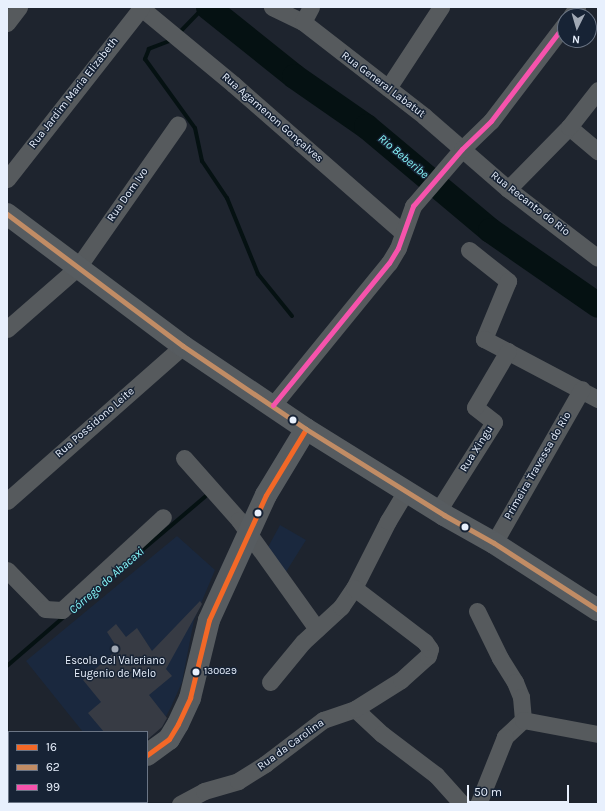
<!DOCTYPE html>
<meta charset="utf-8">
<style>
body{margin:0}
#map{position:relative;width:605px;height:811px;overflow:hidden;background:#1e242e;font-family:Karla,sans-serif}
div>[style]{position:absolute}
.built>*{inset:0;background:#1a283e}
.stream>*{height:4px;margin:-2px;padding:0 2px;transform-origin:2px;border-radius:2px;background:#051112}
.river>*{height:25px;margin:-12.5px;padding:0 12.5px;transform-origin:12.5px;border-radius:12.5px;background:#051112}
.building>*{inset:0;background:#373b44}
.street>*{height:17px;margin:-8.5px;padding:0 8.5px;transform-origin:8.5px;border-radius:8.5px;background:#565a5d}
.secondary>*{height:22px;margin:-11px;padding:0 11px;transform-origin:11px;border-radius:11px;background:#575c60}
.bus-1>*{height:5px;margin:-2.5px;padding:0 2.5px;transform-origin:2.5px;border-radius:2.5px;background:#f36827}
.bus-2>*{height:5px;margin:-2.5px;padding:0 2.5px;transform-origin:2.5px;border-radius:2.5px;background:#c18c65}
.bus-3>*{height:5px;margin:-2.5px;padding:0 2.5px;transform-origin:2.5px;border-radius:2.5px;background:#f653ac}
.dots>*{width:11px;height:11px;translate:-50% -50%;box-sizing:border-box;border:2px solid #172335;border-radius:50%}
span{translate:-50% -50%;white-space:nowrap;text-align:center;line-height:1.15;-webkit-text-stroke:3px #172335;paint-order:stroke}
.bus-label{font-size:10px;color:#e8f0fd}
.left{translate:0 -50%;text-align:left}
.street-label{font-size:11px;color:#e8f0fd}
.poi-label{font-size:11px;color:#e8f0fd}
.water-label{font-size:12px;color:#87f9fb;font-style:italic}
.frame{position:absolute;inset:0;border:8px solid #e8f0fd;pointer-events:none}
.legend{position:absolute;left:8px;top:731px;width:140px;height:72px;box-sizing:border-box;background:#172335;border:1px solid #6b7585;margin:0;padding:5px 7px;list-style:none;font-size:12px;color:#e8f0fd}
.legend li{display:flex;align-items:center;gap:8px;height:20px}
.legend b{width:20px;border:1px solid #6b7585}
.north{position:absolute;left:557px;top:8px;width:40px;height:40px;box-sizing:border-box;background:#172335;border:1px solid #6b7585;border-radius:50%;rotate:185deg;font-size:11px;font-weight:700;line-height:16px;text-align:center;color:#e8f0fd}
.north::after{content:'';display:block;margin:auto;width:14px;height:18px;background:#a1a9b5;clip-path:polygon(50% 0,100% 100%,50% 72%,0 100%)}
.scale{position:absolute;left:467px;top:785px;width:102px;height:18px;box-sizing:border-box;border:2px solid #e8f0fd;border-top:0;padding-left:5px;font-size:12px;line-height:14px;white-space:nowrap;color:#e8f0fd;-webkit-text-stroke:3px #172335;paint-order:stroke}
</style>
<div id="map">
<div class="built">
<div style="clip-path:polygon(280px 525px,306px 540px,284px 575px,267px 549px)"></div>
<div style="clip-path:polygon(177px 536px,215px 570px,194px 620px,182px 682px,171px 707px,159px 729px,147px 732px,83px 732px,26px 661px)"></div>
</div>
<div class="stream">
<div style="left:178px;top:34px;width:37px;rotate:-46deg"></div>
<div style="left:172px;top:40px;width:25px;rotate:159deg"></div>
<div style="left:149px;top:49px;width:11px;rotate:112deg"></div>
<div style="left:145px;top:59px;width:85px;rotate:54.1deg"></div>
<div style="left:195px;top:128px;width:34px;rotate:78deg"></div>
<div style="left:202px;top:161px;width:45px;rotate:56deg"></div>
<div style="left:227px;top:198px;width:82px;rotate:67.8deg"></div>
<div style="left:258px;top:274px;width:54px;rotate:51deg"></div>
<div style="left:101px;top:585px;width:139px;rotate:-40.3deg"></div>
<div style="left:7px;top:666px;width:78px;rotate:-40.8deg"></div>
</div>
<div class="river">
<div style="left:208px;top:7px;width:110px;rotate:38.7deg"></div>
<div style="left:294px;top:76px;width:88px;rotate:34.8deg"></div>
<div style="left:366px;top:126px;width:162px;rotate:40deg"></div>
<div style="left:490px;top:230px;width:131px;rotate:34.8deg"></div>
</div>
<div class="building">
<div style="clip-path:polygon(200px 601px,202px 604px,166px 669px,172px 676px,149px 695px,167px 718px,162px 727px,147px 740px,147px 732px,104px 732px,88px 713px,101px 702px,83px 680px,118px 649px,107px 632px,116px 624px,126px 637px,137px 628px,152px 651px)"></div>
</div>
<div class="street">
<div style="left:140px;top:7px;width:121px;rotate:39.6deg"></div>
<div style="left:233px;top:84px;width:225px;rotate:41.2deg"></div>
<div style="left:272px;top:7px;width:34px;rotate:26deg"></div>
<div style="left:303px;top:22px;width:153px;rotate:37.8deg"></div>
<div style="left:424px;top:116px;width:111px;rotate:41deg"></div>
<div style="left:508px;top:189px;width:113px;rotate:37.5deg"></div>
<div style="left:571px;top:16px;width:11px;rotate:-56deg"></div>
<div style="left:303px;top:22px;width:17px;rotate:-62deg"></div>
<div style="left:7px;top:23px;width:20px;rotate:-53deg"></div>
<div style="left:388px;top:88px;width:97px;rotate:-56.8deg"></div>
<div style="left:569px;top:127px;width:38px;rotate:40deg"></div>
<div style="left:7px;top:179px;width:217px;rotate:-51.9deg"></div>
<div style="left:508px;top:189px;width:87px;rotate:-45.5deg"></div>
<div style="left:569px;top:127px;width:47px;rotate:-51.9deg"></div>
<div style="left:469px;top:250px;width:50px;rotate:38.5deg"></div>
<div style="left:508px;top:281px;width:63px;rotate:112.5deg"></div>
<div style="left:484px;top:339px;width:129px;rotate:27.8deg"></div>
<div style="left:7px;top:329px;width:94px;rotate:-41.1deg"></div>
<div style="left:78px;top:267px;width:174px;rotate:-55deg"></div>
<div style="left:273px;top:405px;width:183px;rotate:-50.8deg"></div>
<div style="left:389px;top:263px;width:17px;rotate:-59deg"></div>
<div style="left:398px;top:248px;width:45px;rotate:-70.3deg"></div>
<div style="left:413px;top:206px;width:75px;rotate:-49.3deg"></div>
<div style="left:462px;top:149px;width:40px;rotate:-44deg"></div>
<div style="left:491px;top:121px;width:122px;rotate:-52.7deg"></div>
<div style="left:184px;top:458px;width:83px;rotate:48.4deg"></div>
<div style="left:239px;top:520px;width:134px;rotate:54.4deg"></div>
<div style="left:7px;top:501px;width:235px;rotate:-41.4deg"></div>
<div style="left:438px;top:511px;width:105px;rotate:-57.8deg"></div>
<div style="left:494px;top:422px;width:24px;rotate:-142deg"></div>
<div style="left:475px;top:407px;width:65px;rotate:-59.5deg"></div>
<div style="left:494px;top:543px;width:177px;rotate:-60.3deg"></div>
<div style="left:7px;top:570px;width:54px;rotate:45.7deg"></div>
<div style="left:45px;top:609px;width:17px;rotate:3deg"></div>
<div style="left:62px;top:610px;width:137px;rotate:-42.6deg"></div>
<div style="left:477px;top:611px;width:52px;rotate:63.9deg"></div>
<div style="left:500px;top:658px;width:28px;rotate:58deg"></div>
<div style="left:515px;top:682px;width:16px;rotate:68deg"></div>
<div style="left:521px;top:697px;width:23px;rotate:85deg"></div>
<div style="left:523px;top:720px;width:25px;rotate:137deg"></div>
<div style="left:505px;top:737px;width:72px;rotate:111.9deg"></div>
<div style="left:270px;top:682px;width:52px;rotate:-50.5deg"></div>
<div style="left:303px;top:642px;width:52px;rotate:-42.6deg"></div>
<div style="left:341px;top:607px;width:23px;rotate:-56deg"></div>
<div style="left:354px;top:588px;width:75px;rotate:-63.1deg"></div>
<div style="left:388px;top:521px;width:35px;rotate:-59deg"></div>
<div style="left:355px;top:709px;width:37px;rotate:43deg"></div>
<div style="left:382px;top:734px;width:68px;rotate:37.2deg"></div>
<div style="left:436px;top:775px;width:39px;rotate:48deg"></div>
<div style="left:523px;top:720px;width:76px;rotate:10.6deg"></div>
<div style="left:180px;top:804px;width:27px;rotate:-28deg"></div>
<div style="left:204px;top:791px;width:35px;rotate:-16deg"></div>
<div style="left:238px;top:781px;width:32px;rotate:-32deg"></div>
<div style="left:265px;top:764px;width:73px;rotate:-37.2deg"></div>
<div style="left:323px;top:720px;width:34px;rotate:-19deg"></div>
<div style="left:355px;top:709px;width:54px;rotate:-32.2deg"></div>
<div style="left:401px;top:680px;width:36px;rotate:-42deg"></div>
<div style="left:428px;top:656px;width:7px;rotate:-74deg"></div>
<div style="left:430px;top:649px;width:9px;rotate:-126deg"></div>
<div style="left:425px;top:642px;width:89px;rotate:-142.7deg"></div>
</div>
<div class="secondary">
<div style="left:7px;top:214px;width:220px;rotate:36.9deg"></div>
<div style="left:183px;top:346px;width:148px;rotate:34deg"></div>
<div style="left:306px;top:429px;width:163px;rotate:31.9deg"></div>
<div style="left:444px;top:515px;width:57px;rotate:29.2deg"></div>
<div style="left:494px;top:543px;width:124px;rotate:32.8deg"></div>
<div style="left:7px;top:754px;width:2px"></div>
<div style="left:147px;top:755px;width:27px;rotate:-36deg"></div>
<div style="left:169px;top:739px;width:17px;rotate:-59deg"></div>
<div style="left:178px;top:724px;width:29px;rotate:-65deg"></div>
<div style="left:190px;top:698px;width:80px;rotate:-76.3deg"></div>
<div style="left:209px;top:620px;width:137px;rotate:-65.5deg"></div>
<div style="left:266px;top:495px;width:77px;rotate:-58.8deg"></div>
</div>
<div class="bus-1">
<div style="left:147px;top:755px;width:27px;rotate:-36deg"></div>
<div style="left:169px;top:739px;width:17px;rotate:-59deg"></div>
<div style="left:178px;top:724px;width:29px;rotate:-65deg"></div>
<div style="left:190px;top:698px;width:80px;rotate:-76.3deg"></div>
<div style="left:209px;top:620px;width:137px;rotate:-65.5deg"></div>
<div style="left:266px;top:495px;width:77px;rotate:-58.8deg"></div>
</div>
<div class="bus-2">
<div style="left:7px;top:214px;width:220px;rotate:36.9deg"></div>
<div style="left:183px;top:346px;width:148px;rotate:34deg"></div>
<div style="left:306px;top:429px;width:163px;rotate:31.9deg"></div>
<div style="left:444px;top:515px;width:57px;rotate:29.2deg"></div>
<div style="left:494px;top:543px;width:124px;rotate:32.8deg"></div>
</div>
<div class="bus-3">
<div style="left:273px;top:405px;width:183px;rotate:-50.8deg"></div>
<div style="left:389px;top:263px;width:17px;rotate:-59deg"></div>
<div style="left:398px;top:248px;width:45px;rotate:-70.3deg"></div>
<div style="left:413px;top:206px;width:75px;rotate:-49.3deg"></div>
<div style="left:462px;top:149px;width:40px;rotate:-44deg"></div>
<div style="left:491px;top:121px;width:122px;rotate:-52.7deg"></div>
</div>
<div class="dots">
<div style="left:293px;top:420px;background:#e8f0fd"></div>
<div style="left:258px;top:513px;background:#e8f0fd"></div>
<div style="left:465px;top:527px;background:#e8f0fd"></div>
<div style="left:115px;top:649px;background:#a1a9b5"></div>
<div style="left:196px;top:672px;background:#e8f0fd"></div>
</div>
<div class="bus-label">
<span class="left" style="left:204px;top:672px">130029</span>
</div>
<div class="street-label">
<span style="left:383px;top:85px;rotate:37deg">Rua General Labatut</span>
<span style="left:74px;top:93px;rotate:-52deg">Rua Jardim Maria Elizabeth</span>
<span style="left:272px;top:118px;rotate:41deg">Rua Agamenon Gonçalves</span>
<span style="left:128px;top:195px;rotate:-55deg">Rua Dom Ivo</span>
<span style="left:530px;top:204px;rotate:38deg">Rua Recanto do Rio</span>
<span style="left:95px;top:423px;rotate:-41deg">Rua Possidono Leite</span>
<span style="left:477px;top:449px;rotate:-58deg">Rua Xingu</span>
<span style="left:538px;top:466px;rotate:-60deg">Primeira Travessa do Rio</span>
<span style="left:291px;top:745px;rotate:-36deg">Rua da Carolina</span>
</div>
<div class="poi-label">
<span style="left:115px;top:668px">Escola Cel Valeriano<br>Eugenio de Melo</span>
</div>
<div class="water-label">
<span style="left:403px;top:157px;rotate:40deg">Rio Beberibe</span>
<span style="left:107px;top:581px;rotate:-41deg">Córrego do Abacaxi</span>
</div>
<div class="frame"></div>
<ul class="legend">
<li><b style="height:5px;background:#f36827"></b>16</li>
<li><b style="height:5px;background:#c18c65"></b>62</li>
<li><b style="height:5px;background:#f653ac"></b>99</li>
</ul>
<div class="north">N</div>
<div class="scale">50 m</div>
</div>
